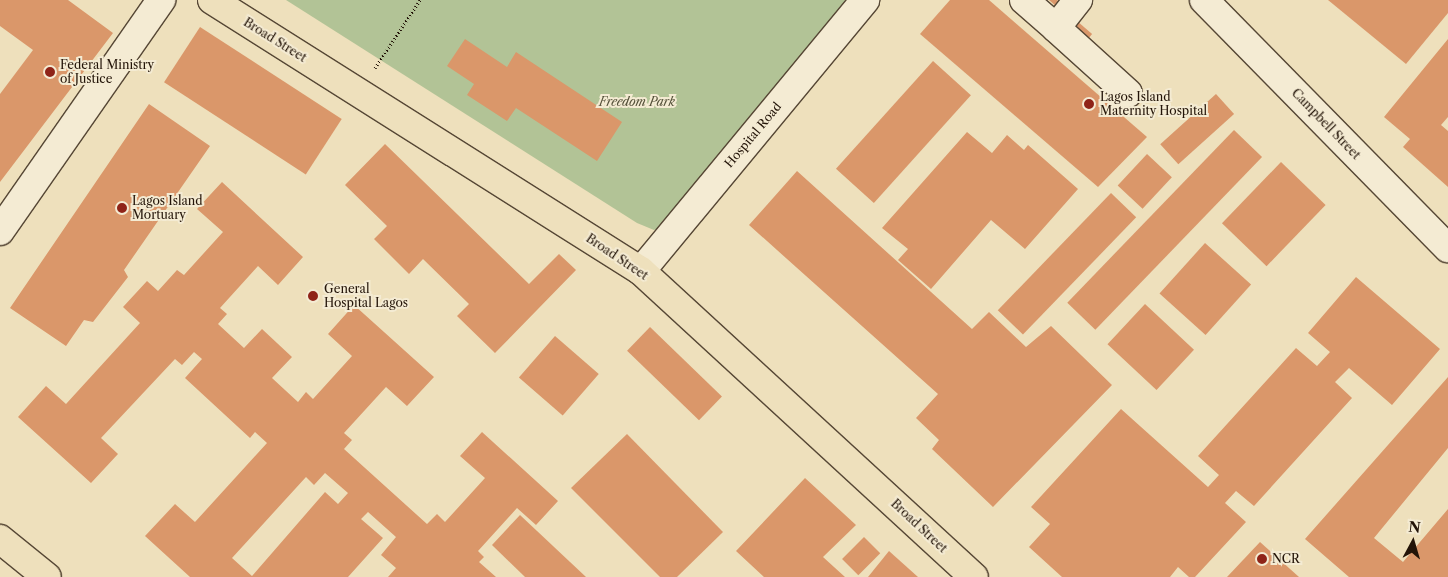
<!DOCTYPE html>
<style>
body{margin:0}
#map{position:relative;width:1448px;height:577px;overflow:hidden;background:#eee0bc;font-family:"Libre Caslon Text",serif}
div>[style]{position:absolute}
.green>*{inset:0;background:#b2c396}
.building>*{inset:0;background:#da976a;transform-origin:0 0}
.path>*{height:3px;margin-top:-1.5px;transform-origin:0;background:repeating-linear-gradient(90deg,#231408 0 1px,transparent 0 3.5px)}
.roads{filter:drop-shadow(1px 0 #564735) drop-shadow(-1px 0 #564735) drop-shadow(0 1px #564735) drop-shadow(0 -1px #564735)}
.minor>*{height:28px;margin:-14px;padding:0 14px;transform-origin:14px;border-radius:14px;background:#f4ebd3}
.major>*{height:28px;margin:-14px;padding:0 14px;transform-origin:14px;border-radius:14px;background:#eee0bc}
.dots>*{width:14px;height:14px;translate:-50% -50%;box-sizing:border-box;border:2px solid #f4ebd3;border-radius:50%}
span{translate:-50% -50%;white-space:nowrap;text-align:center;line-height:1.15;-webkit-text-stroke:4px #f4ebd3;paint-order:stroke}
.street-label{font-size:12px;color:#231408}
.poi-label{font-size:12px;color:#231408}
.left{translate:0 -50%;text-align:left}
.park-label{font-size:12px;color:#55513a;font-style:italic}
.north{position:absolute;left:1388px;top:517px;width:50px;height:50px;-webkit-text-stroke:4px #f4ebd3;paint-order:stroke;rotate:6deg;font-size:14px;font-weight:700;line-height:20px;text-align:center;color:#231408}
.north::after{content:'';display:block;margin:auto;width:18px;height:22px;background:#231408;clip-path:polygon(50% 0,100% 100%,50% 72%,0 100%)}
</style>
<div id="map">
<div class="green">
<div style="clip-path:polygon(286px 0,858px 0,668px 224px,654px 230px,637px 223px)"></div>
</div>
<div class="building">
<div style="clip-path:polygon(0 0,68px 0,113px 33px,0 182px,0 94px,33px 50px,0 26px)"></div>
<div style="clip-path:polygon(950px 0,989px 0,1147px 137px,1098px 187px,920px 34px)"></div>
<div style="clip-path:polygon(1049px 0,1057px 0,1068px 10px,1065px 14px)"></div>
<div style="clip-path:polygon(1328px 0,1448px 0,1448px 13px,1406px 64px)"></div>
<div style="left:1077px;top:21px;width:20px;height:6px;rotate:41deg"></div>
<div style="left:200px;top:27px;width:169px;height:66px;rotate:33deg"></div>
<div style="clip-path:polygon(465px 39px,507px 67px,516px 52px,622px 122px,597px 161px,516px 108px,507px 121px,467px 95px,474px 84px,447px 66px)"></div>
<div style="clip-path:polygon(1448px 39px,1448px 117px,1441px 125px,1448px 131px,1448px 187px,1403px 147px,1410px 139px,1384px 117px)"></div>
<div style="left:933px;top:61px;width:51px;height:145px;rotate:42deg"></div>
<div style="left:1216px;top:94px;width:27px;height:75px;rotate:48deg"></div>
<div style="clip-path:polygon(149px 104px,210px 146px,124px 270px,128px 277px,93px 322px,84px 320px,66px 346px,10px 308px)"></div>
<div style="left:1234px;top:130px;width:39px;height:240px;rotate:44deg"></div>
<div style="clip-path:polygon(967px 132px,992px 153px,1007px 135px,1024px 150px,1028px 145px,1078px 189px,1025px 249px,991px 220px,931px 289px,898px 260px,908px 249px,882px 228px)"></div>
<div style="clip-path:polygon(385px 144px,529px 284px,559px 254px,576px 270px,495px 353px,457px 316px,469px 304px,423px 259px,409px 274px,374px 239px,387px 226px,345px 185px)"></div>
<div style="left:1147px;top:154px;width:34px;height:43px;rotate:43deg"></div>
<div style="left:1281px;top:162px;width:62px;height:85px;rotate:44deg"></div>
<div style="clip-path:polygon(797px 171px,972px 329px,989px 312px,1026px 347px,1051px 326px,1112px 385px,993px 507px,932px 449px,939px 440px,916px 418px,938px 394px,749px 225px)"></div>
<div style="clip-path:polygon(evenodd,222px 182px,303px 257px,278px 285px,258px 266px,220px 308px,227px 314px,218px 324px,244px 348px,262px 329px,292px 357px,272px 378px,298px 402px,306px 392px,313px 399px,352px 356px,328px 334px,354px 305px,434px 377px,407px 406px,386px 387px,344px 433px,352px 440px,344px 449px,427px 524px,437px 514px,445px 522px,485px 478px,460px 456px,482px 432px,558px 501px,536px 525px,517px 508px,478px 551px,484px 557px,479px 562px,496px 577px,388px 577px,396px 568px,381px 555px,396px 537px,368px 512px,361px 519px,383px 538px,348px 577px,190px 577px,145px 536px,175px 504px,195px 522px,267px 443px,255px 432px,250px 438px,185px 378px,202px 359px,194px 352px,182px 365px,175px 359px,101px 438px,118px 454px,91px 483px,18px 417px,46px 386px,66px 404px,140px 323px,123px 307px,147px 281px,158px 291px,177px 270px,184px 275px,223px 232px,197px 209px,222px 182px,325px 473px,348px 493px,338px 504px,325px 492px,252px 576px,232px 558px,306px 477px,314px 485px,325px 473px)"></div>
<div style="left:1111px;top:193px;width:35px;height:163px;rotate:44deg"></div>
<div style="left:1205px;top:243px;width:62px;height:68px;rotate:42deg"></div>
<div style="clip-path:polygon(1356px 277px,1440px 349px,1392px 405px,1349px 368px,1335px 382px,1352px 398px,1254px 506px,1236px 491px,1225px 503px,1246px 522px,1195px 577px,1189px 577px,1178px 567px,1170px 577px,1062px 577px,1029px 547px,1050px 524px,1031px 507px,1121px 409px,1208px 487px,1219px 475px,1198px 456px,1296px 348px,1317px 366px,1330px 352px,1308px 333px)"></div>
<div style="left:1145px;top:304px;width:67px;height:55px;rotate:43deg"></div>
<div style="left:650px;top:327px;width:100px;height:33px;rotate:44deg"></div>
<div style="left:555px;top:336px;width:58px;height:55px;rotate:41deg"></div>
<div style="clip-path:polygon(1448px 377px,1448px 448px,1374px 538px,1403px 562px,1448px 509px,1448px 577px,1349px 577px,1305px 539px)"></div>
<div style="clip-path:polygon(627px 434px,723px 532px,677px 577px,660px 577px,571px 488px)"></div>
<div style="clip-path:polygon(805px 478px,856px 525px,823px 557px,845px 577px,764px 577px,736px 551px)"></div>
<div style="clip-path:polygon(520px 515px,586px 577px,525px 577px,492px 545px)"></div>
<div style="left:864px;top:537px;width:23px;height:31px;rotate:45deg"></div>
<div style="clip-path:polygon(1260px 542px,1299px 577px,1227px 577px)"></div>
<div style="clip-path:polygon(889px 551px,918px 577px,868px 577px)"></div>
</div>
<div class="path">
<div style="left:375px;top:68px;width:82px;rotate:-56.5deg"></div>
</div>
<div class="roads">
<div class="minor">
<div style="left:1024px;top:0;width:43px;rotate:41.2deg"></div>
<div style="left:1056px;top:28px;width:36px;rotate:-52deg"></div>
<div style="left:1204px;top:0;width:348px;rotate:45.5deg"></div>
<div style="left:1056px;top:28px;width:97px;rotate:42.1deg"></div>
<div style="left:0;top:231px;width:282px;rotate:-55.1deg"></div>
<div style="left:641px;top:271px;width:352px;rotate:-50.4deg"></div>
</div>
<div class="major">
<div style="left:212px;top:0;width:507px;rotate:32.28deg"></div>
<div style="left:641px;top:271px;width:452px;rotate:42.6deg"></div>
<div style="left:0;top:539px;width:60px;rotate:39deg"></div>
</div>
</div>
<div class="dots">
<div style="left:50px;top:72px;background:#8f2418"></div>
<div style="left:1089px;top:104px;background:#8f2418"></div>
<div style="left:122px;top:208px;background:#8f2418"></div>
<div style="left:313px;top:296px;background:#8f2418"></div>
<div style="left:1262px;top:559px;background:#8f2418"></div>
</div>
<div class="street-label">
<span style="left:275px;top:40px;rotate:32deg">Broad Street</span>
<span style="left:1326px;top:124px;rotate:46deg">Campbell Street</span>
<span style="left:753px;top:135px;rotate:-50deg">Hospital Road</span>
<span style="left:617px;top:257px;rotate:34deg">Broad Street</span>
<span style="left:919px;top:526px;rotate:43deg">Broad Street</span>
</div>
<div class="poi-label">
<span class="left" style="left:60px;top:72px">Federal Ministry<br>of Justice</span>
<span class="left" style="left:1100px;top:104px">Lagos Island<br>Maternity Hospital</span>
<span class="left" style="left:132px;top:208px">Lagos Island<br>Mortuary</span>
<span class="left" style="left:324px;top:296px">General<br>Hospital Lagos</span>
<span class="left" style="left:1272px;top:559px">NCR</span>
</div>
<div class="park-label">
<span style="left:637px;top:102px">Freedom Park</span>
</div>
<div class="north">N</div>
</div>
